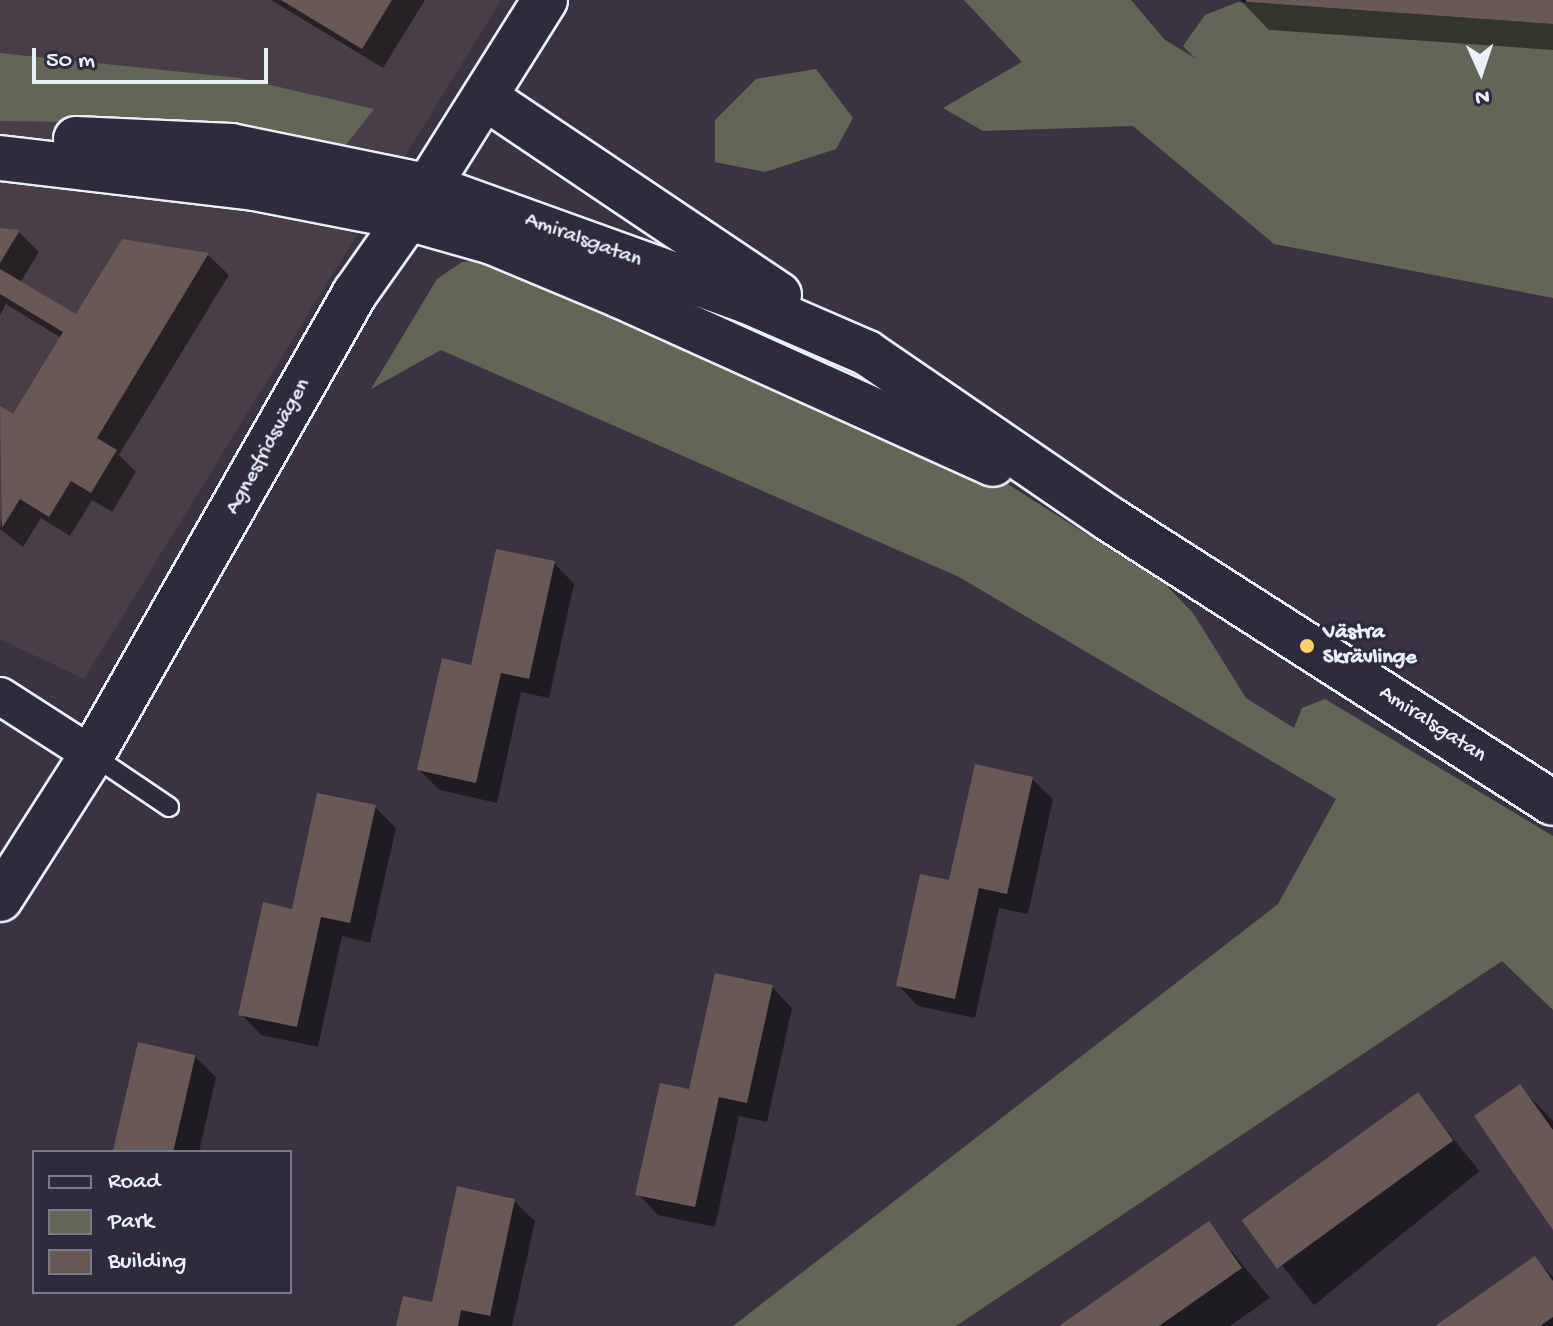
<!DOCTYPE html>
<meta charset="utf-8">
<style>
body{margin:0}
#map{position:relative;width:1553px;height:1326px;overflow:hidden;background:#3b3342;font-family:"Gochi Hand",sans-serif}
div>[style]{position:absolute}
.built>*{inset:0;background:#493e48}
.green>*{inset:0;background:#636557}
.shadow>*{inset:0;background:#0007;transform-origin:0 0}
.building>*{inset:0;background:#695856;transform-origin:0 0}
.roads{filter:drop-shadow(2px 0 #e8f1f8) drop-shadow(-2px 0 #e8f1f8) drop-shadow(0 2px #e8f1f8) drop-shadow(0 -2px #e8f1f8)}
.service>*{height:18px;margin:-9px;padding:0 9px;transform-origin:9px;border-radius:9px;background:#2f2a3d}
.minor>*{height:36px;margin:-18px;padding:0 18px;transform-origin:18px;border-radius:18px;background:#2f2a3d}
.tertiary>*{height:44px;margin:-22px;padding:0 22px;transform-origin:22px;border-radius:22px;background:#2f2a3d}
.secondary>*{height:44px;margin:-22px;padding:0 22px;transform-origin:22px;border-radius:22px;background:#2f2a3d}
.dots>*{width:22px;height:22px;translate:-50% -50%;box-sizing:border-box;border:4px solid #2f2a3d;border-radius:50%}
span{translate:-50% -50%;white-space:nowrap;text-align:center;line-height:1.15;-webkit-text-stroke:7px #2f2a3d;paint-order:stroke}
.street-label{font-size:22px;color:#e8f1f8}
.poi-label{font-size:22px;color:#e8f1f8;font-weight:700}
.left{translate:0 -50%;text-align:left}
.legend{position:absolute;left:32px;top:1150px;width:260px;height:144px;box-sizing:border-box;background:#2f2a3d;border:2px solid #797a88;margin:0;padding:10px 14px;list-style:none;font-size:24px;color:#e8f1f8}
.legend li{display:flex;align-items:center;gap:16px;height:40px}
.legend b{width:40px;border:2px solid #797a88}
.north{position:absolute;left:1441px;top:32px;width:80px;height:80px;-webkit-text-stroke:6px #2f2a3d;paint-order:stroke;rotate:177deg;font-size:22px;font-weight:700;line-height:32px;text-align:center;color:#e8f1f8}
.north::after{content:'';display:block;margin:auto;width:28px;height:36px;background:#e8f1f8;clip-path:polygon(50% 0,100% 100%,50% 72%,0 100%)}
.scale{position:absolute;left:32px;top:48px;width:236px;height:36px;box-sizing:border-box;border:4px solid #e8f1f8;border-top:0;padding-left:10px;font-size:24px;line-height:28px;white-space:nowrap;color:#e8f1f8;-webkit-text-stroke:6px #2f2a3d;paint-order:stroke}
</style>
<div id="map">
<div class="built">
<div style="clip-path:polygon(0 0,501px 0,84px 679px,0 639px)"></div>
</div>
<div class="green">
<div style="clip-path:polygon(964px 0,1131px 0,1165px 40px,1195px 58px,1183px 46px,1205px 15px,1238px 2px,1553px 24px,1553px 298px,1274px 244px,1133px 126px,983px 131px,943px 108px,1022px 62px)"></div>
<div style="clip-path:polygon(0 53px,240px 78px,374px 109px,342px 150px,204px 124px,0 121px)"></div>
<div style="clip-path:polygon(816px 69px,853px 118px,836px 149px,765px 172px,715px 162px,715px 120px,756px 79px)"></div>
<div style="clip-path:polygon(498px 258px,984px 469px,1165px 584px,1193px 613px,1246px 698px,1294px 728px,1302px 708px,1325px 699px,1553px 836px,1553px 1010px,1502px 961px,956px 1326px,733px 1326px,1278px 904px,1336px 799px,959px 577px,441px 350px,371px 389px,437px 279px,462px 262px)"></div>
</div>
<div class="shadow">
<div style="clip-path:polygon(271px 0,425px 0,383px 68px)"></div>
<div style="clip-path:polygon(1240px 0,1553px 0,1553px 50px,1269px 30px)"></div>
<div style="clip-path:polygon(0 230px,19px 232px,39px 252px,20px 283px,76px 317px,123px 241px,208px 255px,229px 275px,119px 455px,136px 472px,112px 512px,92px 500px,70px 536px,41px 518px,23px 547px,0 529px,6px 496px,0 408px,14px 417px,61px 338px,6px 304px,0 315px)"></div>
<div style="clip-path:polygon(554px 563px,574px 584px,549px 698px,521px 692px,497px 803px,440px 790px,419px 770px,472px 667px)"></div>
<div style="clip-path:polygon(1032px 779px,1053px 799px,1028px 914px,999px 908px,975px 1018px,918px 1006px,898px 985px,951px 883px)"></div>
<div style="clip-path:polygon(375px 807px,396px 828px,370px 943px,342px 936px,318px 1047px,261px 1035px,241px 1014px,294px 911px)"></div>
<div style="clip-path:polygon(772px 987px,792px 1008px,767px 1122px,739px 1116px,715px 1227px,658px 1215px,638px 1194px,690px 1091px)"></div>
<div style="clip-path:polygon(195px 1057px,216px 1077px,199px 1152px,116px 1152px)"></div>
<div style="clip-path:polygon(1520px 1087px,1553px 1121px,1553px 1227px)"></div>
<div style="left:1418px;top:1095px;width:98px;height:213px;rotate:51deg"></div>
<div style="clip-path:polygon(514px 1201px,535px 1221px,512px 1326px,398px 1326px,433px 1305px)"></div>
<div style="clip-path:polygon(1209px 1224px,1270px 1298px,1230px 1326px,1063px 1326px)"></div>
<div style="clip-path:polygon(1535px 1259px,1553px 1277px,1553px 1326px,1439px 1326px)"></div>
</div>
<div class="building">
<div style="clip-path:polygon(281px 0,392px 0,362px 49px)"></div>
<div style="clip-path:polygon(1246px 0,1553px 0,1553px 24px,1246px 2px)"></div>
<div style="clip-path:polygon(0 228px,20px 230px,0 263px)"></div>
<div style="clip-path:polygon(122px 239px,209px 253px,97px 438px,117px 450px,91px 493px,71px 481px,49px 517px,20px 499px,2px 528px,0 406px,13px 414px,63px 332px,0 294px,0 269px,76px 314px)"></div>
<div style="clip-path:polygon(496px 549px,555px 561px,529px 679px,501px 673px,476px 783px,417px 770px,442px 658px,471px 665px)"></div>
<div style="clip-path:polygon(975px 764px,1033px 777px,1007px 894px,979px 888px,955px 999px,896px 986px,920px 874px,949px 880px)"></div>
<div style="clip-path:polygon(317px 793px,376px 805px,350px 923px,321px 917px,297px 1027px,238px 1015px,263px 902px,292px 909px)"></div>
<div style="clip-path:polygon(715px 973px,773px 985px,747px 1103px,719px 1097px,695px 1207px,635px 1195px,660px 1083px,689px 1089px)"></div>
<div style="left:138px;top:1042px;width:59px;height:113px;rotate:13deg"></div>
<div style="clip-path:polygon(1520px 1084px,1553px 1130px,1553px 1230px,1474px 1116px)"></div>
<div style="left:1418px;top:1092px;width:60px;height:218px;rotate:54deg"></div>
<div style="clip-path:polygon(457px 1186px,515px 1199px,490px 1316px,461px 1310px,458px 1326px,396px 1326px,403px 1296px,432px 1302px)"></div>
<div style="clip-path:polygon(1209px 1221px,1242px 1268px,1159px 1326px,1059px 1326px)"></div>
<div style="clip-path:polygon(1535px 1256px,1553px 1281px,1553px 1317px,1540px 1326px,1435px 1326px)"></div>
</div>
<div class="roads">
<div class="service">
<div style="left:92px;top:755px;width:93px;rotate:34deg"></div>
</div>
<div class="minor">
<div style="left:0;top:696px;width:109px;rotate:32.7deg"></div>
</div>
<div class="tertiary">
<div style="left:76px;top:139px;width:155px;rotate:2.6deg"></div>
<div style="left:231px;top:146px;width:203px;rotate:11.6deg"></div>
<div style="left:0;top:158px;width:256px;rotate:6.7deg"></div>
<div style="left:254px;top:188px;width:157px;rotate:11deg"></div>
<div style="left:408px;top:218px;width:92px;rotate:125.2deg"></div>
<div style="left:355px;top:293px;width:532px;rotate:119.65deg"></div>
<div style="left:92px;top:755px;width:171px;rotate:122.6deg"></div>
</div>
<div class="secondary">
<div style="left:545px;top:0;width:257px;rotate:122.1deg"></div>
<div style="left:408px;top:218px;width:87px;rotate:15.9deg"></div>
<div style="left:492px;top:242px;width:140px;rotate:22.7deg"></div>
<div style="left:621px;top:296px;width:408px;rotate:24.3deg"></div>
<div style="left:486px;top:98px;width:353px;rotate:33.9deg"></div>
<div style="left:430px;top:187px;width:337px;rotate:19.8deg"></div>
<div style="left:747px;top:301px;width:131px;rotate:23.4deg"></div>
<div style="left:867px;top:353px;width:292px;rotate:34.4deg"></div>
<div style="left:1108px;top:518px;width:528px;rotate:32.64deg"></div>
</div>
</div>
<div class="dots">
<div style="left:1307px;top:646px;background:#ffd166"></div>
</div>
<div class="street-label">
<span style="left:583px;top:241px;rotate:20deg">Amiralsgatan</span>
<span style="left:269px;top:447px;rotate:-61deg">Agnesfridsvägen</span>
<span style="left:1432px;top:725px;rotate:33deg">Amiralsgatan</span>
</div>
<div class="poi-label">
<span class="left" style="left:1323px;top:646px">Västra<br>Skrävlinge</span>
</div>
<ul class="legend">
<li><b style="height:10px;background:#2f2a3d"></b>Road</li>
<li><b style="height:22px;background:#636557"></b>Park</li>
<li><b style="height:22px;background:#695856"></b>Building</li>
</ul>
<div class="north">N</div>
<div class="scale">50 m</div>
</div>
